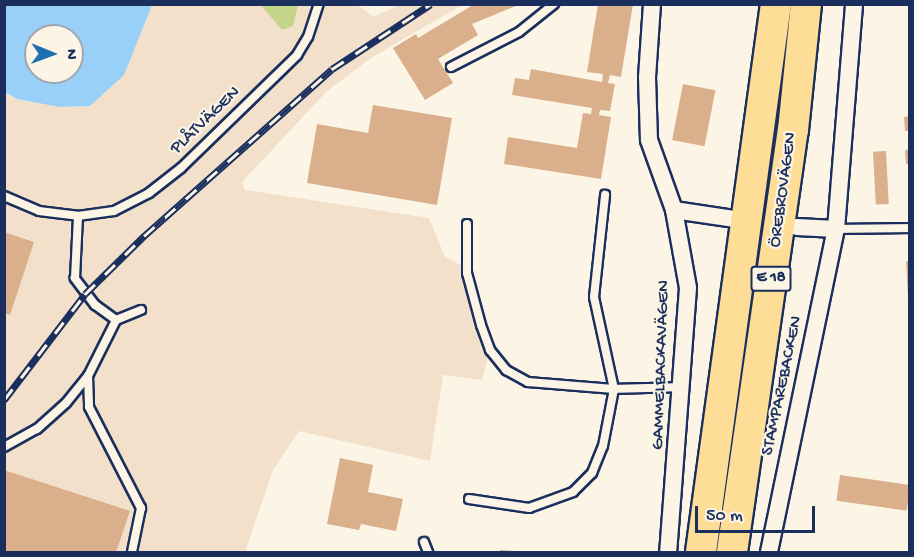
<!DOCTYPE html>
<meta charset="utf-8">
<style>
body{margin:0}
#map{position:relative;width:914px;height:557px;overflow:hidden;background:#fcf5e5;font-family:"Gochi Hand",sans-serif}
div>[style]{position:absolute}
.built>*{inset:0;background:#f2e0ca}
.green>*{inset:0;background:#c4d58a}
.water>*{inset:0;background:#98d0f7}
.building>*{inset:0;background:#daaf8b;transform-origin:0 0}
.roads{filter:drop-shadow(2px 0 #1b2f5e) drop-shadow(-2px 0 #1b2f5e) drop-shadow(0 2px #1b2f5e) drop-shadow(0 -2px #1b2f5e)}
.lane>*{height:8px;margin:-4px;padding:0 4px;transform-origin:4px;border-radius:4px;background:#fcf5e5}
.street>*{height:16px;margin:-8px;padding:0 8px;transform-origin:8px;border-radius:8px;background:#fcf5e5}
.highway>*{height:30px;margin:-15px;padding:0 15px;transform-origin:15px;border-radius:15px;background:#fedd96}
.rail>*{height:7px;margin-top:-3.5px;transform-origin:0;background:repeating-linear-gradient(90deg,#fcf5e5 0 14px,#1b2f5e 0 28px);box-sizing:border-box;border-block:2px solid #1b2f5e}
span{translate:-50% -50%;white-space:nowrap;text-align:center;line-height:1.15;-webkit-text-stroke:4.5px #fcf5e5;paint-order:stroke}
.shield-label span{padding:2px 4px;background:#fcf5e5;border:2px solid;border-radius:4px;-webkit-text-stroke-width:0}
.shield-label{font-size:16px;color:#1b2f5e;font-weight:700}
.street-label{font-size:18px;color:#1b2f5e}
.frame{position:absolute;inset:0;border:6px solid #1b2f5e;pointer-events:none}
.north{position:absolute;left:24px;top:24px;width:60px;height:60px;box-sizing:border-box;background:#fcf5e5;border:2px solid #a2a6af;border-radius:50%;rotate:91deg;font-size:16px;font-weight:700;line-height:24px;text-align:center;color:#1b2f5e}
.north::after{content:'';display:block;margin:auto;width:21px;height:27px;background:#1f6fb2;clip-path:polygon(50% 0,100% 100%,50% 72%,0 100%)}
.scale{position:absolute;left:695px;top:506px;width:120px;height:27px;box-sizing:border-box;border:3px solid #1b2f5e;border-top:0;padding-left:8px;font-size:18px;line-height:21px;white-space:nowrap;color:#1b2f5e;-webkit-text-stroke:4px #fcf5e5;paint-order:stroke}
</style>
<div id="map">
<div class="built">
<div style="clip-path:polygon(152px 5px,358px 5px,374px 17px,398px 5px,462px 5px,371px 58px,326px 92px,242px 182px,245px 190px,429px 218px,445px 257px,461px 265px,488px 357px,482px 380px,443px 375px,430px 461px,299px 431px,273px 470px,245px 552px,5px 552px,4px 92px,17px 99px,59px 107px,90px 106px,140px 33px)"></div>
</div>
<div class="green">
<div style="clip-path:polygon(261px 5px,298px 5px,293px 26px,282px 30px)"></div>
</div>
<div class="water">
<div style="clip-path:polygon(evenodd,5px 4px,152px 4px,152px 5px,124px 75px,90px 106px,59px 107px,17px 99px,5px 92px,5px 4px,36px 36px,72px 36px,72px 72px,36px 72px,36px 36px)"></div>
</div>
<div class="building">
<div style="clip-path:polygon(598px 4px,633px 4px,621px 77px,610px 75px,608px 83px,615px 84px,610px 111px,600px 110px,599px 115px,611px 117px,601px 179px,504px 164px,508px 137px,577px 148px,583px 113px,591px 114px,592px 108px,512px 95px,515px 78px,529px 80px,531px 69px,602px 82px,603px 74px,587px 72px)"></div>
<div style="clip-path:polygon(473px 5px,518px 5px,472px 24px,478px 35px,438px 59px,453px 83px,425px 100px,393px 48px,416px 34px,418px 38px)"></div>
<div style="left:683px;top:84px;width:33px;height:57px;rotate:11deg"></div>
<div style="clip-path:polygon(373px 105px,452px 118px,437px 205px,307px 183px,317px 124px,368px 133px)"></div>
<div style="clip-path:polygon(910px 116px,910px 131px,905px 131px,904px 117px)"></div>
<div style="clip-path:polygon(910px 149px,910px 164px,906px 164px,905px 150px)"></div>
<div style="left:886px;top:151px;width:53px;height:13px;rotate:87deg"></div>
<div style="clip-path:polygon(4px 232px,34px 242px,10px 315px,4px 313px)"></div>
<div style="clip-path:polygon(906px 261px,910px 261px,910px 298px,908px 298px)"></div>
<div style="clip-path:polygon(340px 458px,373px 465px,368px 492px,403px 499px,396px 531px,361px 524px,359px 530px,327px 524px)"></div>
<div style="clip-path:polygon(4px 470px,130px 511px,116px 552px,4px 552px)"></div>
<div style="left:840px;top:475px;width:71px;height:26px;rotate:8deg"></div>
<div style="clip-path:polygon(500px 550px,517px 551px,516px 552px,500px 552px)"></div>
</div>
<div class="roads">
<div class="lane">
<div style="left:451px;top:67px;width:76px;rotate:-27.2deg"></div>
<div style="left:519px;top:32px;width:45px;rotate:-38.7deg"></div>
<div style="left:4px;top:196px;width:38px;rotate:23deg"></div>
<div style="left:39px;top:211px;width:39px;rotate:7deg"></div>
<div style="left:78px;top:216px;width:36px;rotate:-8deg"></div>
<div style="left:114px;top:211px;width:39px;rotate:-27deg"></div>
<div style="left:149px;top:193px;width:41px;rotate:-38deg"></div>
<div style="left:181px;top:168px;width:162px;rotate:-44.2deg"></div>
<div style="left:297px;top:55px;width:21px;rotate:-59deg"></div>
<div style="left:308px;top:37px;width:35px;rotate:-72deg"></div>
<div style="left:467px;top:224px;width:49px;rotate:90deg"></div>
<div style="left:467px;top:273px;width:54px;rotate:74.9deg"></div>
<div style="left:481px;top:325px;width:27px;rotate:70deg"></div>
<div style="left:490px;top:350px;width:26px;rotate:51deg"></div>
<div style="left:506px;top:370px;width:25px;rotate:29deg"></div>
<div style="left:528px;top:382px;width:86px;rotate:4.7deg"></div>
<div style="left:614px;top:389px;width:94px;rotate:-102.3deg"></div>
<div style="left:594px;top:297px;width:103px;rotate:-83.8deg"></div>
<div style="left:836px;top:229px;width:74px;rotate:-0.8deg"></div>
<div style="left:116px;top:320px;width:27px;rotate:-22deg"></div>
<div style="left:88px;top:376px;width:31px;rotate:88deg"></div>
<div style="left:89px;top:407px;width:114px;rotate:62.8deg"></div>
<div style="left:141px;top:508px;width:45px;rotate:101.6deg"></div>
<div style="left:4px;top:447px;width:38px;rotate:-29deg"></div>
<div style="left:37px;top:429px;width:39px;rotate:-42deg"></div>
<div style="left:66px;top:403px;width:35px;rotate:-51deg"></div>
<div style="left:88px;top:376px;width:63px;rotate:-63.4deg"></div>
<div style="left:116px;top:320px;width:26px;rotate:-144deg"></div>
<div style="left:95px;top:305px;width:34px;rotate:-127deg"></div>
<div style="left:75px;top:278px;width:62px;rotate:-87.2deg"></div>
<div style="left:469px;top:499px;width:61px;rotate:8.5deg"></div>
<div style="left:529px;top:508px;width:47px;rotate:-20deg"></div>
<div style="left:573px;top:492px;width:27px;rotate:-45deg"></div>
<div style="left:592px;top:473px;width:29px;rotate:-68deg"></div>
<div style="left:603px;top:446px;width:58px;rotate:-79.1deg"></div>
<div style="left:614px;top:389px;width:67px;rotate:-1.7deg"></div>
<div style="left:424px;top:542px;width:11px;rotate:68deg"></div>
</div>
<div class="street">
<div style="left:652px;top:4px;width:73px;rotate:93.9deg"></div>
<div style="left:647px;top:77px;width:63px;rotate:88.2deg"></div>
<div style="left:649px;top:140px;width:74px;rotate:70.3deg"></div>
<div style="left:674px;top:210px;width:79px;rotate:79.8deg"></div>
<div style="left:688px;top:288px;width:265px;rotate:94.3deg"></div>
<div style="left:674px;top:210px;width:62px;rotate:8.4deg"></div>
<div style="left:797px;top:227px;width:39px;rotate:3deg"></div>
<div style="left:769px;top:552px;width:330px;rotate:-78.3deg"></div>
<div style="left:836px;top:229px;width:226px;rotate:-85.4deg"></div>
</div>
<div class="highway">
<div style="left:701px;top:552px;width:553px;rotate:-82.21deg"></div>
<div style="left:732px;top:552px;width:426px;rotate:-81.8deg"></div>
<div style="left:793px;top:130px;width:127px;rotate:-84.1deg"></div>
</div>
</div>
<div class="rail">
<div style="left:4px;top:400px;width:133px;rotate:-52.6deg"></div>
<div style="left:85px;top:294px;width:83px;rotate:-44.5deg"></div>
<div style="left:144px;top:236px;width:251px;rotate:-41.6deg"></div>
<div style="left:332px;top:69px;width:118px;rotate:-33.3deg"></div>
</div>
<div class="shield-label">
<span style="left:771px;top:279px">E 18</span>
</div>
<div class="street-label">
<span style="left:206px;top:121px;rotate:-44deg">PLÅTVÄGEN</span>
<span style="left:784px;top:190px;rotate:-82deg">ÖREBROVÄGEN</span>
<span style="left:662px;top:365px;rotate:-88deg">GAMMELBACKAVÄGEN</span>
<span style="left:783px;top:386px;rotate:-78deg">STAMPAREBACKEN</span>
</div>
<div class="frame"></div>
<div class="north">N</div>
<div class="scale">50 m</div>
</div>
